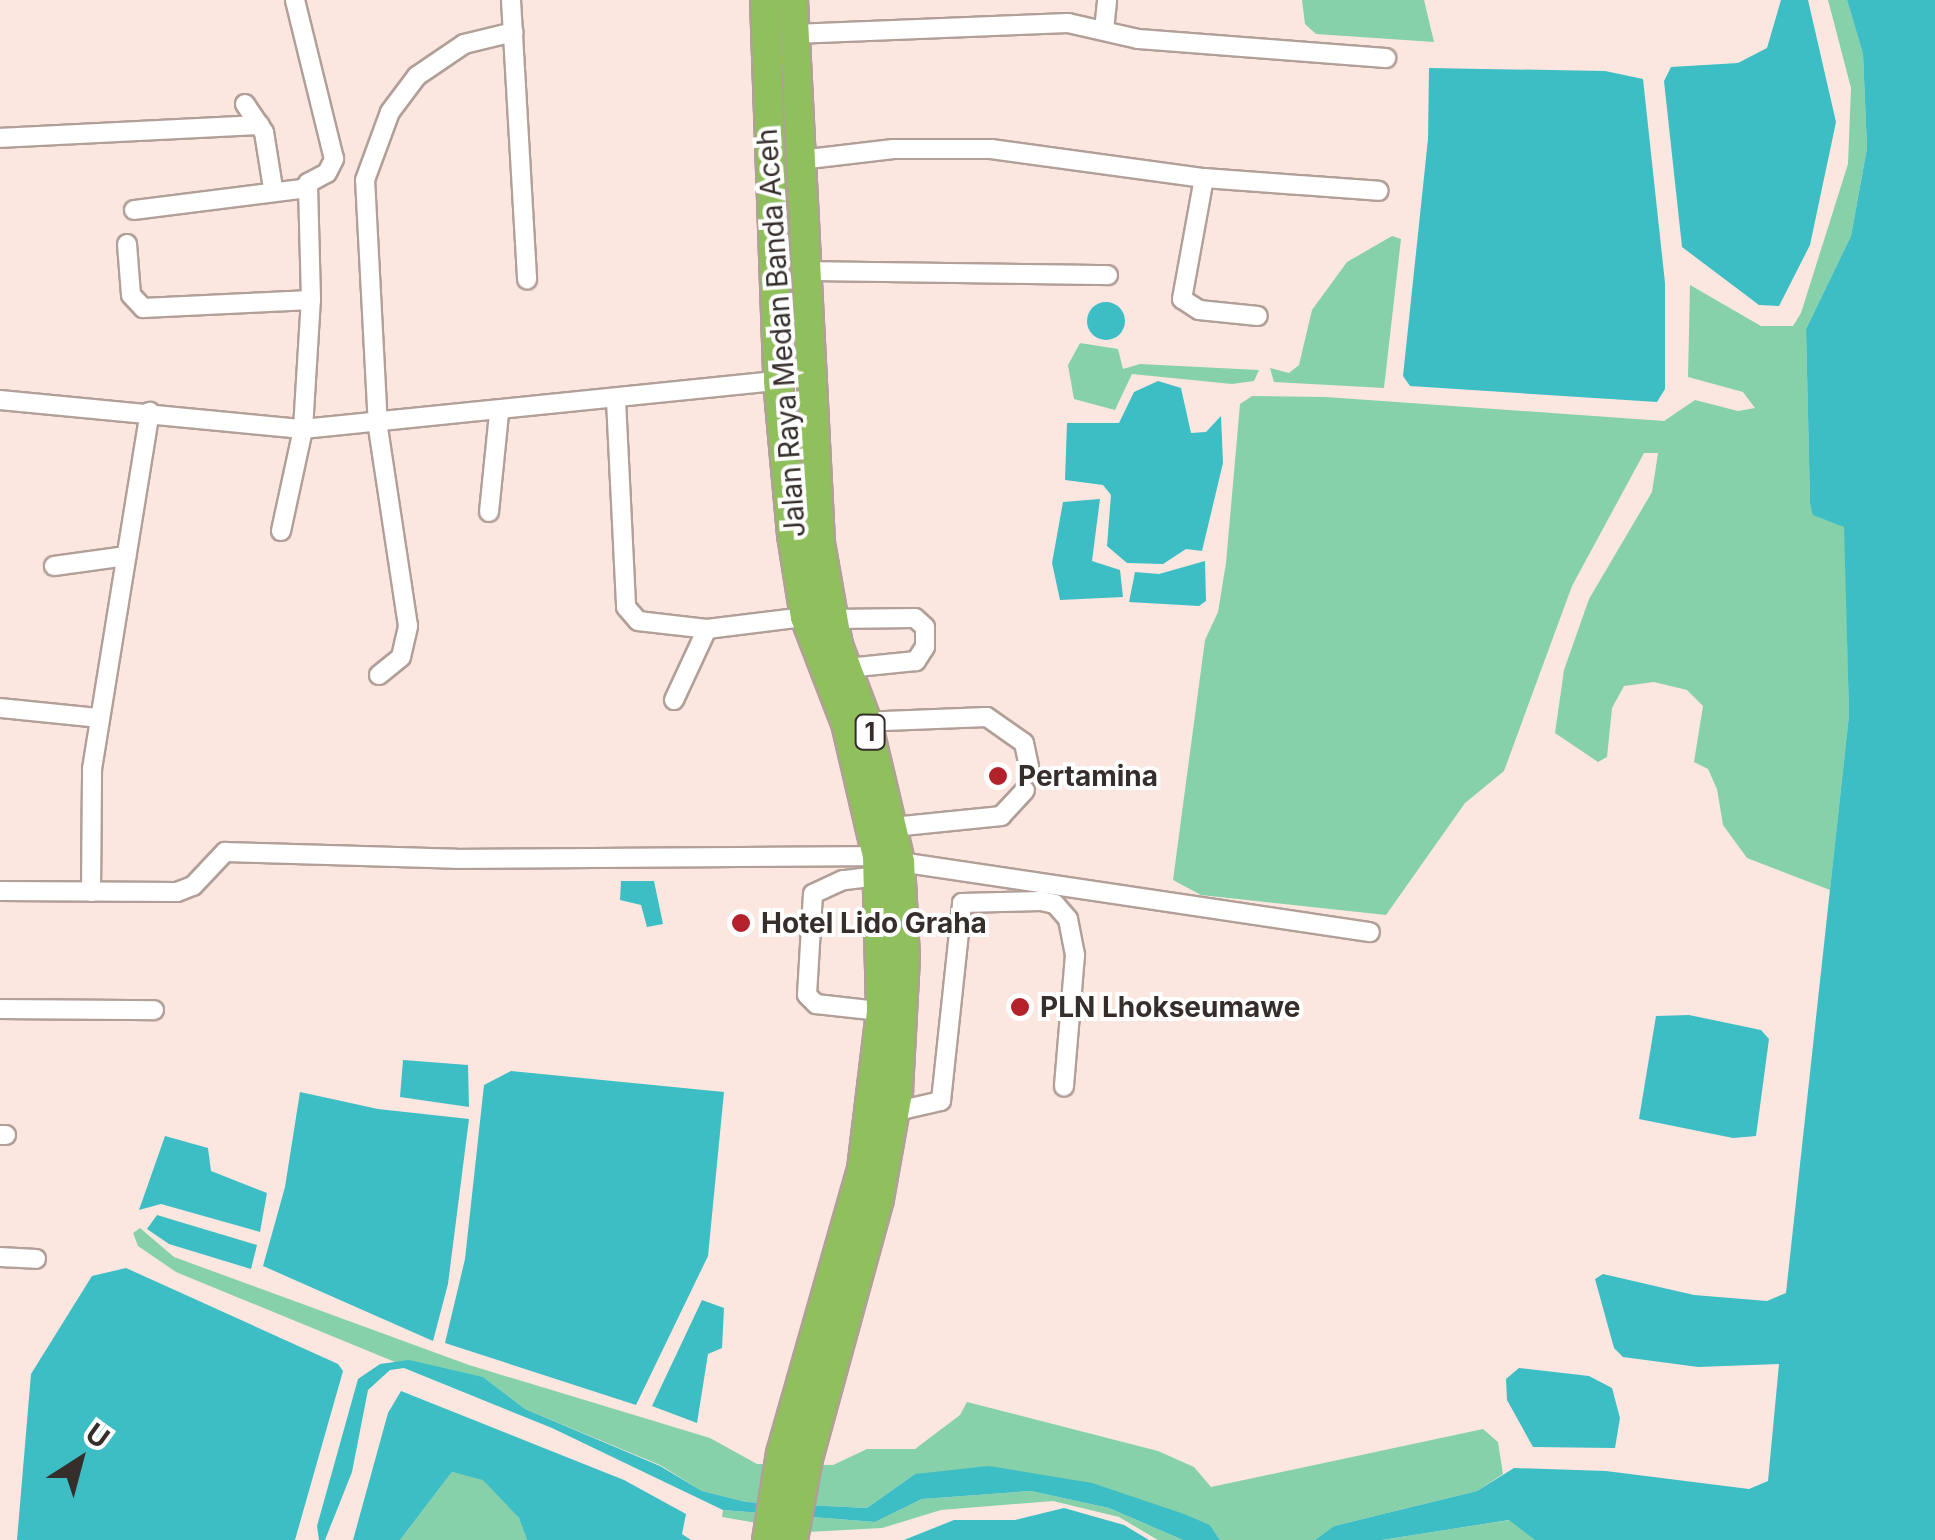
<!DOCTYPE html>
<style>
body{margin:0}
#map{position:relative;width:1935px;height:1540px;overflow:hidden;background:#fbe7df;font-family:Inter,sans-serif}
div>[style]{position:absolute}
.green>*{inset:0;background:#86d1aa}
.water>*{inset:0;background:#3dbdc4}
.round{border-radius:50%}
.roads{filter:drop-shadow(2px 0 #b19f98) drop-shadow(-2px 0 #b19f98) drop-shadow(0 2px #b19f98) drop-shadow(0 -2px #b19f98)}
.minor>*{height:18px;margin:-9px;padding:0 9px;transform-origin:9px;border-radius:9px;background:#fff}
.highway>*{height:28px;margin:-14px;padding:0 14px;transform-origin:14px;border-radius:14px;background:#90c05e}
.dots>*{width:28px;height:28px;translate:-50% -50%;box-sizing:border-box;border:5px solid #fff;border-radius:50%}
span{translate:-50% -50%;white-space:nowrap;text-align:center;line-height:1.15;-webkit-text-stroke:8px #fff;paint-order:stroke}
.shield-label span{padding:2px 8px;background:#fff;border:2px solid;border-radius:8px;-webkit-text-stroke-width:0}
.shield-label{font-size:25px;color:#352e2b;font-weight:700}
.street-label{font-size:28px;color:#352e2b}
.poi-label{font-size:28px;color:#352e2b;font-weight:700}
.left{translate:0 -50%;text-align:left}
.north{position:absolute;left:30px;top:1410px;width:100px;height:100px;-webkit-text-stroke:8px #fff;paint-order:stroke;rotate:36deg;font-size:28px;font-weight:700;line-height:40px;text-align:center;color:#352e2b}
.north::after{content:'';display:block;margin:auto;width:35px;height:45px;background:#352e2b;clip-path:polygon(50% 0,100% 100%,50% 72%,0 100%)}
</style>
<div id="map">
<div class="green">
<div style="clip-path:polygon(1302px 0,1424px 0,1434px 42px,1316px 34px,1305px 24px)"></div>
<div style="clip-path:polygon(1828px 0,1847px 0,1863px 54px,1867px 148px,1851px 236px,1806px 329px,1810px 503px,1844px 527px,1845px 540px,1849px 715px,1830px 890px,1747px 858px,1723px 825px,1717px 789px,1708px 769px,1694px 762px,1703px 706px,1687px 690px,1654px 682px,1624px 686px,1612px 708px,1607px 757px,1598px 762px,1555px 733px,1564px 670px,1589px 599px,1652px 492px,1658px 453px,1644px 453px,1572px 586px,1504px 771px,1465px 803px,1386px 915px,1201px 895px,1173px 880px,1205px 640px,1218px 612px,1226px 563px,1240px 404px,1252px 396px,1326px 397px,1664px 421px,1695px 400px,1738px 411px,1755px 408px,1743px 392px,1688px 377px,1690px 285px,1761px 326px,1793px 326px,1801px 313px,1848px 164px,1851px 88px)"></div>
<div style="clip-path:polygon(1392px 236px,1401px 239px,1384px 388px,1274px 382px,1270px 368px,1289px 373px,1299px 365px,1312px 310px,1347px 262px)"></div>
<div style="clip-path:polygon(1080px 343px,1118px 349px,1123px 369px,1140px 364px,1259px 370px,1254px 381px,1232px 384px,1132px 374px,1115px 410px,1074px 399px,1068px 365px)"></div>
<div style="clip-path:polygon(140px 1228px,174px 1257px,469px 1365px,710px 1438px,757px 1464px,833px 1465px,867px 1449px,915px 1449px,960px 1415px,967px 1402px,1158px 1451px,1194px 1467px,1211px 1487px,1483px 1429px,1498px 1442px,1503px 1474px,1477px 1491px,1334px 1526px,1315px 1540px,1220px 1540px,1210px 1525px,1146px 1503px,915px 1474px,867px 1508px,746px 1502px,702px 1491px,660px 1465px,525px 1409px,483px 1377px,395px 1362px,176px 1272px,138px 1246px,133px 1233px)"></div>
<div style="clip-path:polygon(452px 1472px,483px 1479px,519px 1518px,527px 1540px,400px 1540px)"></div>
<div style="clip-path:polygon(1031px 1491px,1109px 1508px,1183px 1540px,1158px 1540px,1119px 1517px,1053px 1501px,941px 1510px,882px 1528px,808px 1532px,722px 1517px,723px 1510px,875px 1522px,922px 1499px)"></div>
<div style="clip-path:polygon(1510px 1520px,1663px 1540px,1382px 1540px)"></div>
</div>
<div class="water">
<div style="clip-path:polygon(1781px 0,1808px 0,1836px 122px,1810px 245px,1779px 306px,1759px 305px,1682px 247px,1664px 81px,1671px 67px,1738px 63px,1767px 48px)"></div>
<div style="clip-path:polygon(1847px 0,1935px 0,1935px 1540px,1535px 1540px,1509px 1520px,1382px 1540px,1315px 1540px,1334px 1526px,1477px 1491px,1514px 1468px,1606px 1471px,1749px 1489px,1768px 1481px,1779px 1364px,1698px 1367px,1623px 1357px,1614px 1348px,1595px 1279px,1603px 1274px,1694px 1295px,1767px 1301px,1786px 1293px,1849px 715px,1844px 527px,1813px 515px,1810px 503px,1806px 329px,1851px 236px,1867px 148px,1863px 54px)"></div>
<div style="clip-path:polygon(1429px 68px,1605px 71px,1643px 79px,1665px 283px,1665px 389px,1657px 402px,1410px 386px,1403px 376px,1428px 139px)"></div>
<div class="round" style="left:1087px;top:302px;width:38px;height:38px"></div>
<div style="clip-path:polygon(1158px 381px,1181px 388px,1191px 433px,1206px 432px,1221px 416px,1223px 463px,1202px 551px,1186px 549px,1163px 564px,1127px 563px,1107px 546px,1111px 495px,1103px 485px,1065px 480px,1067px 423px,1119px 423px,1134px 392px)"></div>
<div style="clip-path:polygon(1100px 499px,1092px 561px,1120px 570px,1123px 597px,1060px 600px,1052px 563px,1063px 502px)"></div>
<div style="clip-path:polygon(1205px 561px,1206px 601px,1199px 606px,1129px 602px,1135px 572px,1159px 574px)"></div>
<div style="clip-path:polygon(621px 881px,654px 881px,663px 924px,647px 927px,641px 905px,620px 900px)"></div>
<div style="clip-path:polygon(1689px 1015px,1761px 1030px,1769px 1039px,1756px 1136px,1733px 1138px,1639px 1119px,1656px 1016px)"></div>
<div style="clip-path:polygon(403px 1060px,468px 1065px,469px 1107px,400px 1097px)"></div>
<div style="clip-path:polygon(511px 1071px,724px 1092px,708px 1256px,636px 1405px,445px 1343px,465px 1259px,484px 1085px)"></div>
<div style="clip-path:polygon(300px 1092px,378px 1109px,469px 1119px,448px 1284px,433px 1341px,263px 1266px,285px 1187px)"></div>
<div style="clip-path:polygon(165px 1136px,208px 1148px,211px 1171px,267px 1193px,260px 1232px,161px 1204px,139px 1210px)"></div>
<div style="clip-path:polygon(157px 1215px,257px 1245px,251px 1269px,169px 1244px,147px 1229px)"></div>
<div style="clip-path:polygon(126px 1268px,338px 1364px,343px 1371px,295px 1540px,17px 1540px,31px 1374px,92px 1276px)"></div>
<div style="clip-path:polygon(702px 1300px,724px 1308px,722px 1348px,708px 1354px,697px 1423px,652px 1406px)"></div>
<div style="clip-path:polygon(409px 1360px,483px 1377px,525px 1409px,660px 1466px,702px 1491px,746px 1502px,867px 1508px,915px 1474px,989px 1466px,1092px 1483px,1184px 1514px,1210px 1525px,1220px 1540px,1183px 1540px,1109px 1508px,1031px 1491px,922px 1499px,875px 1522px,723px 1510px,552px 1428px,404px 1368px,390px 1370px,368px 1390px,352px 1472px,325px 1540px,319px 1540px,317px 1526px,358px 1379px,380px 1364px)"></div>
<div style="clip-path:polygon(1519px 1368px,1589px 1376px,1612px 1388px,1620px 1418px,1615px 1448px,1533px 1447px,1507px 1400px,1506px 1379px)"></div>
<div style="clip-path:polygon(401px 1391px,624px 1480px,686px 1514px,682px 1534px,691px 1540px,527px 1540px,519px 1518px,483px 1480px,452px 1472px,400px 1540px,353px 1540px,388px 1413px)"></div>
<div style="clip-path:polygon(1064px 1508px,1124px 1525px,1149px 1540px,904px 1540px,954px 1520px,1015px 1520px)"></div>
</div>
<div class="roads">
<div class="minor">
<div style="left:511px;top:0;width:280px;rotate:86.7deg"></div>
<div style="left:1104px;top:30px;width:30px;rotate:-84deg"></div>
<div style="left:794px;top:34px;width:274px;rotate:-2.3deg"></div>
<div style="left:1068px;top:23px;width:72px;rotate:12.9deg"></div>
<div style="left:1138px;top:39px;width:249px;rotate:4.4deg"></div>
<div style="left:245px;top:104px;width:34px;rotate:56deg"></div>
<div style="left:264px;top:132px;width:57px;rotate:80.9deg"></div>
<div style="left:0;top:138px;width:260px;rotate:-2.9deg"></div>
<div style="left:800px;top:160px;width:94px;rotate:-6.7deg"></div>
<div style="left:893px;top:149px;width:98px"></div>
<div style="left:991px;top:149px;width:215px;rotate:7.8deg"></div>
<div style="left:1204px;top:178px;width:175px;rotate:4.2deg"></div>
<div style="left:1204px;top:178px;width:123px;rotate:100.3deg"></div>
<div style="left:1182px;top:299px;width:20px;rotate:33deg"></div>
<div style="left:1199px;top:310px;width:59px;rotate:5.8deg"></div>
<div style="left:134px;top:210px;width:174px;rotate:-7.2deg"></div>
<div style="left:127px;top:244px;width:51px;rotate:85.5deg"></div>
<div style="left:131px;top:295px;width:18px;rotate:47deg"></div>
<div style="left:143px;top:308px;width:168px;rotate:-2.7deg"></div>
<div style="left:805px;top:271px;width:303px;rotate:0.8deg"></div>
<div style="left:0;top:400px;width:304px;rotate:5.5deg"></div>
<div style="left:303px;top:429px;width:477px;rotate:-5.8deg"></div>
<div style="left:616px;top:400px;width:207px;rotate:87.2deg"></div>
<div style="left:626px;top:607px;width:18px;rotate:49deg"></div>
<div style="left:638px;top:621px;width:69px;rotate:6.6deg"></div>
<div style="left:489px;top:512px;width:99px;rotate:-84.2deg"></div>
<div style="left:281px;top:531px;width:104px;rotate:-77.8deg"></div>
<div style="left:303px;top:429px;width:129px;rotate:-86.5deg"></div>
<div style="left:311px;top:300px;width:117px;rotate:-91.5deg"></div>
<div style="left:308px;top:183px;width:21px;rotate:-28deg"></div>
<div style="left:327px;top:173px;width:16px;rotate:-63deg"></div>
<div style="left:334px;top:159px;width:164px;rotate:-103.8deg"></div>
<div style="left:54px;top:566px;width:73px;rotate:-7.9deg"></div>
<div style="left:832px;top:619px;width:83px;rotate:-0.7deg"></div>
<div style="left:915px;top:618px;width:13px;rotate:42deg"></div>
<div style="left:925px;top:627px;width:20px;rotate:90deg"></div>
<div style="left:925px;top:647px;width:17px;rotate:123deg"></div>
<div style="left:916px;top:661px;width:69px;rotate:174.2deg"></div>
<div style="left:379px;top:675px;width:28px;rotate:-39deg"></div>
<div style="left:401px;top:657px;width:32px;rotate:-77deg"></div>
<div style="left:408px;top:626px;width:201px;rotate:-98.6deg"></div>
<div style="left:378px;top:427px;width:247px;rotate:-93deg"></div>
<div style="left:365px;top:180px;width:72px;rotate:-69.8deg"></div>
<div style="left:390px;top:112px;width:45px;rotate:-53.1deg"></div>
<div style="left:417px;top:76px;width:57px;rotate:-34.2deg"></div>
<div style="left:464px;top:44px;width:51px;rotate:-13.5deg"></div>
<div style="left:674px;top:700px;width:78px;rotate:-65.1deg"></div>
<div style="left:707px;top:629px;width:99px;rotate:-7deg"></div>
<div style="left:0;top:708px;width:99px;rotate:5.8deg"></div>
<div style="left:859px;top:722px;width:128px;rotate:-2.2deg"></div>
<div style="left:987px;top:717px;width:45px;rotate:35.1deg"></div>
<div style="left:1024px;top:743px;width:25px;rotate:78deg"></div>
<div style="left:893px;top:827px;width:109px;rotate:-5.8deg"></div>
<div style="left:1001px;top:816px;width:35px;rotate:-47deg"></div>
<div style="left:900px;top:862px;width:475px;rotate:8.5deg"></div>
<div style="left:878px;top:876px;width:35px;rotate:173deg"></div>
<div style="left:843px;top:880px;width:33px;rotate:155deg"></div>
<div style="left:813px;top:894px;width:101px;rotate:93.4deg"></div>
<div style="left:807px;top:995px;width:13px;rotate:45deg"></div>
<div style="left:816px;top:1004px;width:71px;rotate:6.4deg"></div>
<div style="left:0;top:891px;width:177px;rotate:0.3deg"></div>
<div style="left:177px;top:892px;width:17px;rotate:-21deg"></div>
<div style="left:193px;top:886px;width:47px;rotate:-46.7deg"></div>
<div style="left:225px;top:852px;width:231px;rotate:1.7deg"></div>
<div style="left:456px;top:859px;width:421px;rotate:-0.4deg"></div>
<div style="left:91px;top:892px;width:123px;rotate:-89.5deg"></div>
<div style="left:92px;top:769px;width:362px;rotate:-80.8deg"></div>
<div style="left:0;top:1009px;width:154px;rotate:0.4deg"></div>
<div style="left:893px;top:1112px;width:49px;rotate:-12.9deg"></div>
<div style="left:941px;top:1101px;width:199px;rotate:-83.9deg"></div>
<div style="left:962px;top:903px;width:79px;rotate:-1.5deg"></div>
<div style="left:1041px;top:901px;width:14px;rotate:12deg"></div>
<div style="left:1055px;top:904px;width:20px;rotate:49deg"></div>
<div style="left:1068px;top:919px;width:37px;rotate:79deg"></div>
<div style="left:1075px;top:955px;width:132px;rotate:94.8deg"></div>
<div style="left:0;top:1135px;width:6px"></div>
<div style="left:0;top:1257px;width:36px;rotate:3deg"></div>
</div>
<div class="highway">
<div style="left:765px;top:0;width:381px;rotate:88deg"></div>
<div style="left:778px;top:381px;width:155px;rotate:84.8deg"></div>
<div style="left:792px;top:535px;width:83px;rotate:81deg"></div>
<div style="left:805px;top:617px;width:114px;rotate:68.9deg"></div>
<div style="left:846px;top:723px;width:137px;rotate:76.9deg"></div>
<div style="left:877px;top:856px;width:156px;rotate:88.5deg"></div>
<div style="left:881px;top:1012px;width:158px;rotate:96.9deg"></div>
<div style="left:862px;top:1169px;width:295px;rotate:105.9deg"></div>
<div style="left:781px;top:1453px;width:88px;rotate:99.1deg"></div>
<div style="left:793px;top:0;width:544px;rotate:87.15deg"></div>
<div style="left:820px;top:543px;width:104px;rotate:80deg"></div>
<div style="left:838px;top:645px;width:82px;rotate:69.4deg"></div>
<div style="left:867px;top:722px;width:144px;rotate:76.7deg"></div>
<div style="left:900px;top:862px;width:95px;rotate:87deg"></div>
<div style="left:905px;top:957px;width:135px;rotate:93deg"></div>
<div style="left:898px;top:1092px;width:109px;rotate:100.1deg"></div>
<div style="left:879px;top:1199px;width:269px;rotate:105.3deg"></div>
<div style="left:808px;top:1458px;width:83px;rotate:100.4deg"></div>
</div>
</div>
<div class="dots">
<div style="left:998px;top:776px;background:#b3212b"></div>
<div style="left:741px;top:923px;background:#b3212b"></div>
<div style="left:1020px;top:1007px;background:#b3212b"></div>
</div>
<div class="shield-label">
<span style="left:870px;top:732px">1</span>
</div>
<div class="street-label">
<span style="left:781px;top:333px;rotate:-94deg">Jalan Raya Medan Banda Aceh</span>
</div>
<div class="poi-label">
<span class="left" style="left:1018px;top:776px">Pertamina</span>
<span class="left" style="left:761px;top:923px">Hotel Lido Graha</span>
<span class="left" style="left:1040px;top:1007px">PLN Lhokseumawe</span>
</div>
<div class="north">U</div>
</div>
